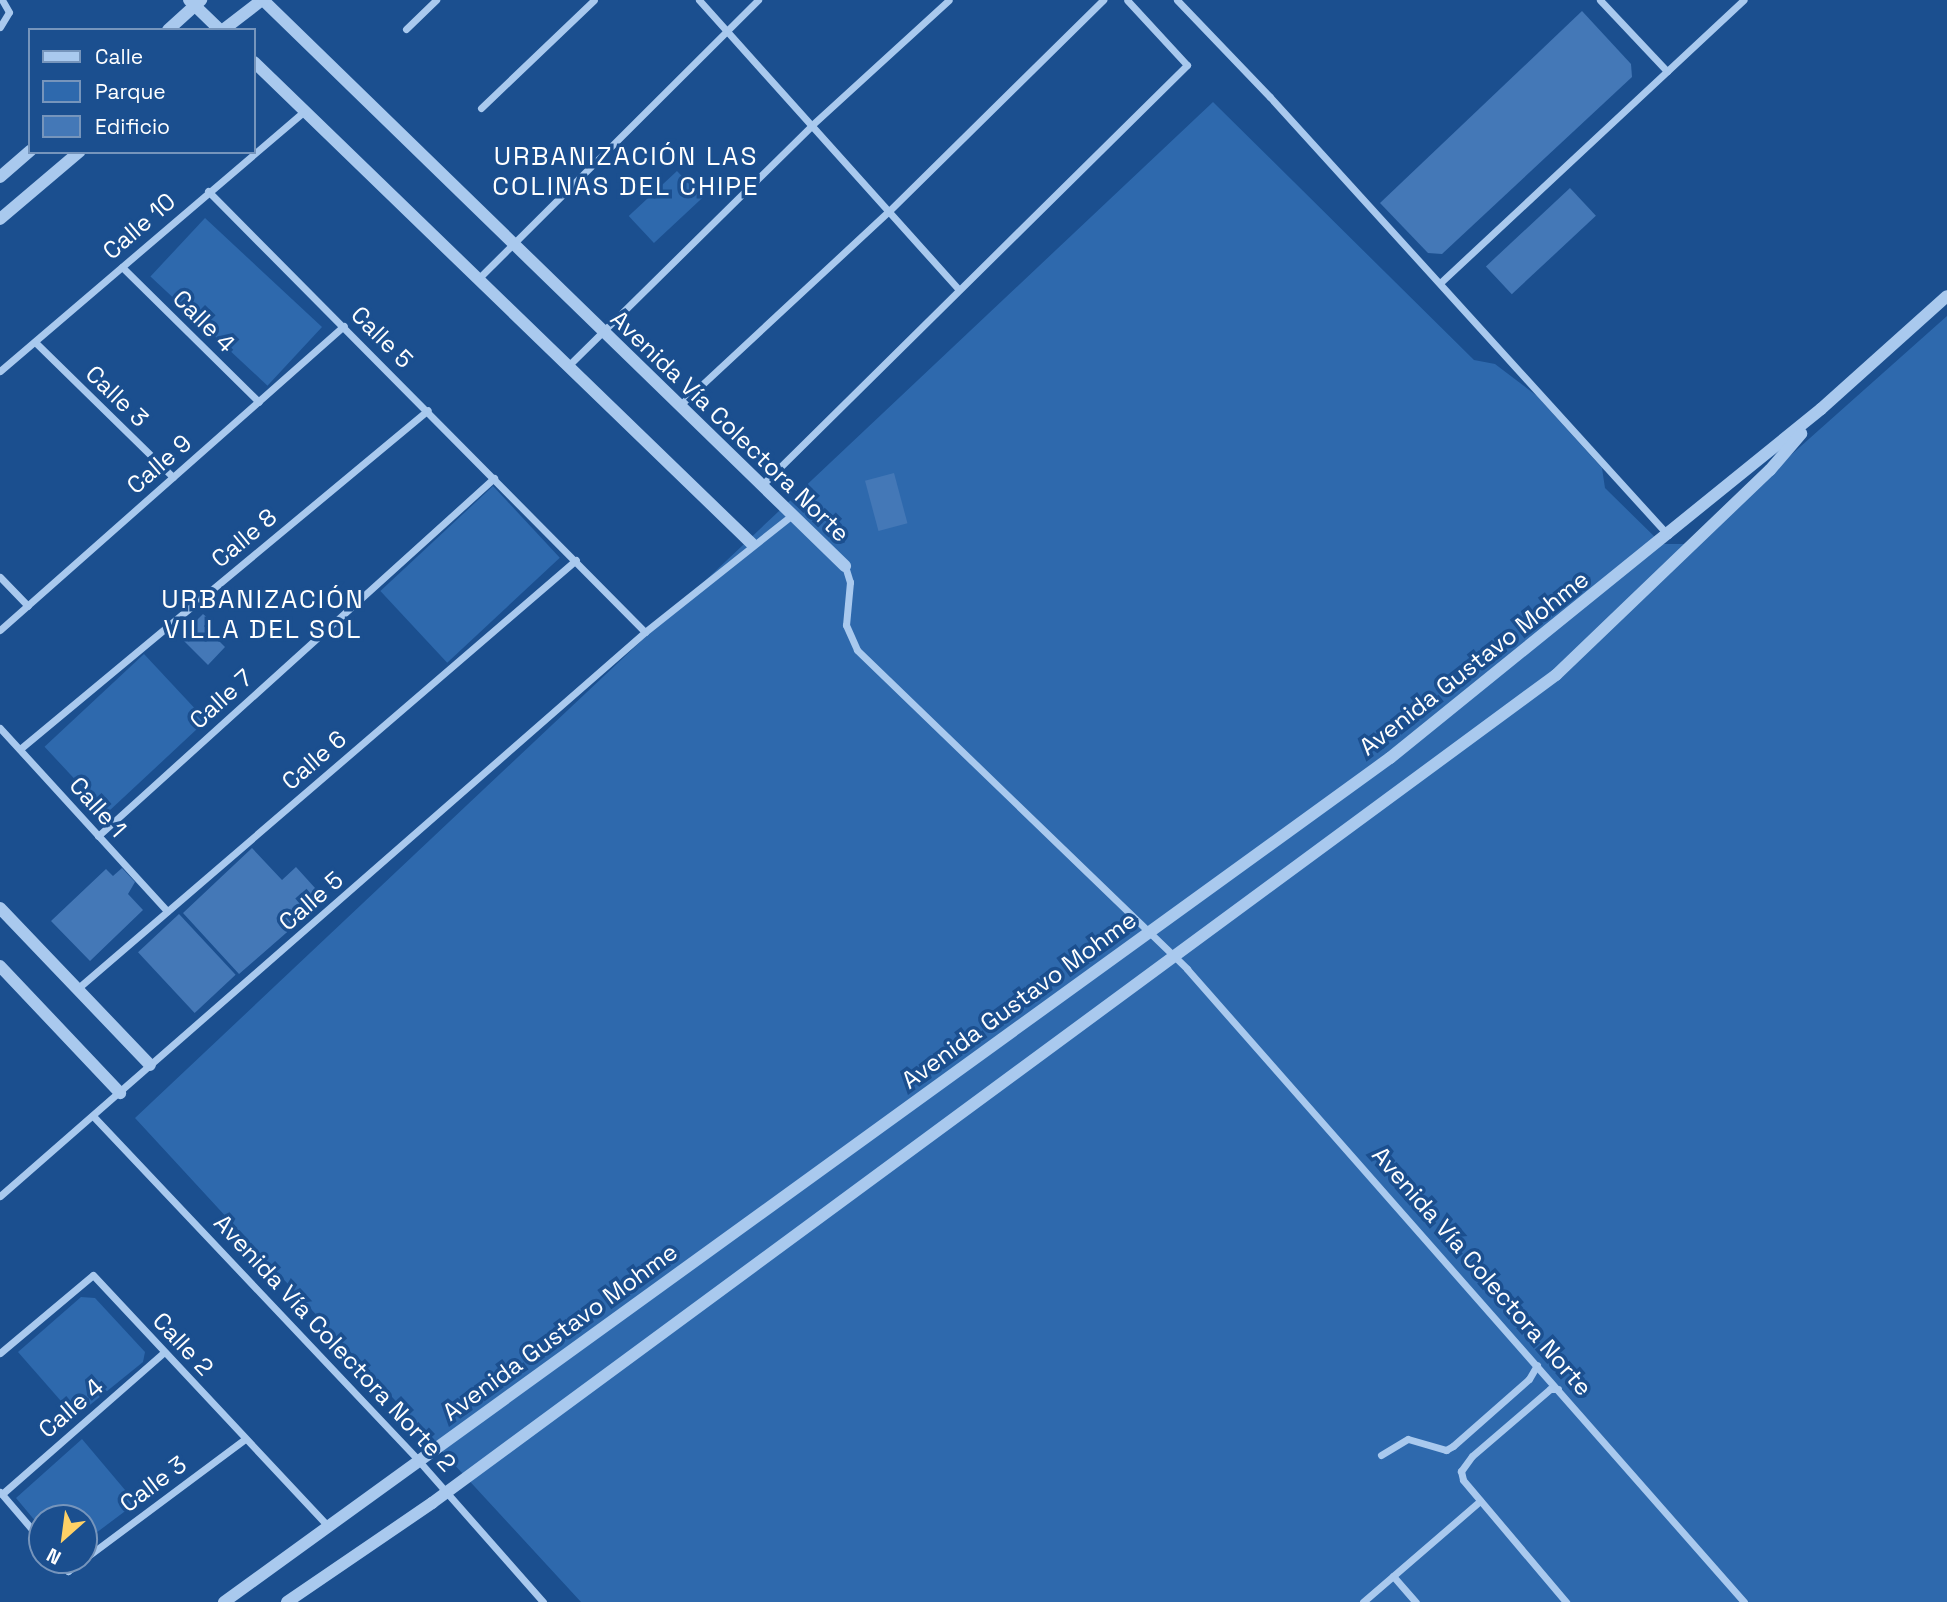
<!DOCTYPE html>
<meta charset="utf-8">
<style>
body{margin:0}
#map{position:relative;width:1947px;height:1602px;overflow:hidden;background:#1b4f8f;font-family:"Space Grotesk",sans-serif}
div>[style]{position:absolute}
.green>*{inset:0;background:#2e69ad;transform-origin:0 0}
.building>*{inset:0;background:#4478b7;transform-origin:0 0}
.minor>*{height:7px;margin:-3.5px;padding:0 3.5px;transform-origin:3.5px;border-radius:3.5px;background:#a9c9ee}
.tertiary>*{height:12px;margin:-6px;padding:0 6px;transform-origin:6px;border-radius:6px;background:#a9c9ee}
span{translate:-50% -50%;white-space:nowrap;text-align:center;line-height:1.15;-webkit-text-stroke:7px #1b4f8f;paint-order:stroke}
.street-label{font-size:24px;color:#fff}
.neighbourhood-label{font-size:26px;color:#fff;letter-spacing:2px}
.legend{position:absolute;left:28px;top:28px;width:228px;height:126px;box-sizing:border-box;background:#1b4f8f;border:2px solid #7695bc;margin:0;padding:9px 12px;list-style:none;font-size:21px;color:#fff}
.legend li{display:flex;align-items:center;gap:14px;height:35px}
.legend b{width:35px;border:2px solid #7695bc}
.north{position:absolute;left:28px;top:1504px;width:70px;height:70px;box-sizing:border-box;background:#1b4f8f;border:2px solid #7695bc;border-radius:50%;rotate:208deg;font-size:19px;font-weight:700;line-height:28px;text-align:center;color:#fff}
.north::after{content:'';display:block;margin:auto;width:24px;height:32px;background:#ffd166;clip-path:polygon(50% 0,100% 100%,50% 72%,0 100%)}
</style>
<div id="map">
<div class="green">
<div style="clip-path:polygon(1213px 102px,1474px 360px,1495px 364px,1537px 396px,1602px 468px,1605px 488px,1662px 544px,1691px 544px,1947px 316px,1947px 1602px,581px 1602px,135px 1118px)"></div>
<div style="left:677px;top:171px;width:37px;height:66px;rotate:47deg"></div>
<div style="left:205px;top:218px;width:160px;height:80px;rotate:43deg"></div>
<div style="left:493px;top:486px;width:98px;height:154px;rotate:47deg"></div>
<div style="left:144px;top:654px;width:91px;height:136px;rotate:47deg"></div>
<div style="clip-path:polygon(81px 1297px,95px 1298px,145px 1352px,143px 1362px,75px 1417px,18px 1352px)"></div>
<div style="clip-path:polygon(82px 1439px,136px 1503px,84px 1542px,84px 1518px,42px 1518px,42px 1529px,16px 1498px)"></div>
</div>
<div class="building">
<div style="clip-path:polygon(1582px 11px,1631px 64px,1632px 77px,1442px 254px,1428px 253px,1380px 203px)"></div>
<div style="left:1570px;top:188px;width:38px;height:115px;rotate:47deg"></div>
<div style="left:894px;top:473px;width:52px;height:30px;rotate:75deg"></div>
<div style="clip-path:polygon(203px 614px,210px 620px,204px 626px,225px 647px,208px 665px,180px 637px)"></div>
<div style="clip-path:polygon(252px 848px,282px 880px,296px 867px,325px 899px,239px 974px,183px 913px)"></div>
<div style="clip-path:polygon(122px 868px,135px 882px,128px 894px,143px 910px,90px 961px,51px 921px,106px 869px,113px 876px)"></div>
<div style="left:179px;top:914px;width:83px;height:56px;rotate:47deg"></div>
</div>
<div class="minor">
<div style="left:699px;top:0;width:389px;rotate:48.1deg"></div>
<div style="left:1177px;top:0;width:134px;rotate:46.2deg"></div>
<div style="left:1270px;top:97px;width:592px;rotate:47.74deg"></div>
<div style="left:1600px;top:0;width:98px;rotate:46.7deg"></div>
<div style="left:0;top:27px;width:17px;rotate:-59deg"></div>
<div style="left:9px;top:12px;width:14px;rotate:-120deg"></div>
<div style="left:406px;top:29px;width:42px;rotate:-44deg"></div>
<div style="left:481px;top:108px;width:156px;rotate:-43.7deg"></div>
<div style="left:208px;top:191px;width:621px;rotate:45.26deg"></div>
<div style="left:122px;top:267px;width:192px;rotate:44.6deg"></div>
<div style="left:479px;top:278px;width:394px;rotate:-44.9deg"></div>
<div style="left:1440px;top:283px;width:415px;rotate:-43deg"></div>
<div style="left:35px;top:342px;width:193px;rotate:44.4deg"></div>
<div style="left:570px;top:364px;width:340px;rotate:-44.6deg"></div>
<div style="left:812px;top:125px;width:185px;rotate:-42.4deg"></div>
<div style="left:0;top:371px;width:400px;rotate:-40.5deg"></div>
<div style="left:679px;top:406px;width:287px;rotate:-42.9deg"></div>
<div style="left:889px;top:211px;width:301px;rotate:-44.6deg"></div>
<div style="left:761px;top:486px;width:599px;rotate:-44.66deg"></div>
<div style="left:1187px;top:65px;width:88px;rotate:-132.7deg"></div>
<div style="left:845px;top:566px;width:17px;rotate:73deg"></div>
<div style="left:850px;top:582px;width:43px;rotate:95.3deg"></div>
<div style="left:846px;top:625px;width:27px;rotate:66deg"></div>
<div style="left:857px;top:650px;width:459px;rotate:44deg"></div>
<div style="left:1187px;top:969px;width:843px;rotate:48.65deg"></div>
<div style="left:0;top:577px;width:40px;rotate:46deg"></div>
<div style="left:0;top:630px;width:459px;rotate:-41.5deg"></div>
<div style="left:0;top:728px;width:248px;rotate:47.6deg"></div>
<div style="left:20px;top:749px;width:530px;rotate:-39.72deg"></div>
<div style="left:98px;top:836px;width:534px;rotate:-42.11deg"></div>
<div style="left:77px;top:989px;width:658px;rotate:-40.69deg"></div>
<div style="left:93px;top:1116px;width:473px;rotate:46.6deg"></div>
<div style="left:418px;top:1460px;width:189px;rotate:48.6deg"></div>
<div style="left:0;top:1196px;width:857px;rotate:-41.17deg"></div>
<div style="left:645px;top:632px;width:188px;rotate:-38.5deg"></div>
<div style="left:0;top:1353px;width:121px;rotate:-40deg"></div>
<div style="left:93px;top:1275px;width:345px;rotate:46.9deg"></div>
<div style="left:1558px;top:1389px;width:8px;rotate:180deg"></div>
<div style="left:1550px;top:1389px;width:103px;rotate:139.3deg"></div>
<div style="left:1472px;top:1456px;width:19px;rotate:126deg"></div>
<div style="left:1461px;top:1471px;width:9px;rotate:77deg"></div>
<div style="left:1463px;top:1480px;width:160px;rotate:49.8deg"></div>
<div style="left:1381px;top:1455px;width:31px;rotate:-31deg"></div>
<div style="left:1408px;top:1439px;width:40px;rotate:16deg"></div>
<div style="left:1446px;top:1450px;width:8px;rotate:-30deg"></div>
<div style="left:1453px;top:1446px;width:101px;rotate:-41.4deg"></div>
<div style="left:1529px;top:1379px;width:16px;rotate:-60deg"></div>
<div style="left:0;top:1492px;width:65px;rotate:49.4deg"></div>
<div style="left:2px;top:1494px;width:215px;rotate:-41.2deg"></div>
<div style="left:84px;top:1559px;width:201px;rotate:-36.7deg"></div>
<div style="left:58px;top:1560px;width:15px;rotate:48deg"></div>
<div style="left:68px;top:1571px;width:19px;rotate:-36deg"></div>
<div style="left:1393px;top:1576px;width:35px;rotate:49deg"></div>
<div style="left:1363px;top:1602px;width:155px;rotate:-40.8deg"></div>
</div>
<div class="tertiary">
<div style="left:189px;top:0;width:43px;rotate:44.1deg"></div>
<div style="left:263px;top:0;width:812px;rotate:44.2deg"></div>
<div style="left:168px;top:30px;width:45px;rotate:-42.3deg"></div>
<div style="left:223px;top:30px;width:49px;rotate:-37.6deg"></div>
<div style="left:254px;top:62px;width:693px;rotate:44.06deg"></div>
<div style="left:0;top:177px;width:40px;rotate:-41deg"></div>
<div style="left:0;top:219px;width:104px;rotate:-40.3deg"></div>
<div style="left:0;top:908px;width:217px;rotate:46.3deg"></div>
<div style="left:0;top:966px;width:175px;rotate:46.6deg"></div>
<div style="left:224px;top:1602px;width:1439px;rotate:-35.9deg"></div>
<div style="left:1390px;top:758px;width:555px;rotate:-39deg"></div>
<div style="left:1821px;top:409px;width:169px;rotate:-41.9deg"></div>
<div style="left:287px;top:1602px;width:176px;rotate:-34.3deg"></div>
<div style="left:432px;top:1503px;width:1396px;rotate:-36.38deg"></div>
<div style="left:1556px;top:675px;width:296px;rotate:-43.8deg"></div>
<div style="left:1770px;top:470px;width:48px;rotate:-49.3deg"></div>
</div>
<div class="street-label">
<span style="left:139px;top:226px;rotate:-41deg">Calle 10</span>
<span style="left:204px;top:321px;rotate:45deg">Calle 4</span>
<span style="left:382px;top:337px;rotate:45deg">Calle 5</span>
<span style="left:117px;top:396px;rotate:44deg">Calle 3</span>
<span style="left:730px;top:426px;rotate:44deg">Avenida Vía Colectora Norte</span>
<span style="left:159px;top:464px;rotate:-41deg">Calle 9</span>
<span style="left:244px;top:538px;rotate:-40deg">Calle 8</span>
<span style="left:1474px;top:663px;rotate:-38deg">Avenida Gustavo Mohme</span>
<span style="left:221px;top:699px;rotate:-42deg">Calle 7</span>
<span style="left:314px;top:760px;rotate:-41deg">Calle 6</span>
<span style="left:98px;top:807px;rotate:48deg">Calle 1</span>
<span style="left:311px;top:901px;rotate:-41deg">Calle 5</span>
<span style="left:1019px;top:1000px;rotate:-36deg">Avenida Gustavo Mohme</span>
<span style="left:1482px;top:1271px;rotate:49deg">Avenida Vía Colectora Norte</span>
<span style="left:560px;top:1332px;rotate:-36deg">Avenida Gustavo Mohme</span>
<span style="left:335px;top:1343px;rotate:47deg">Avenida Vía Colectora Norte 2</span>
<span style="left:183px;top:1344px;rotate:47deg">Calle 2</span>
<span style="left:71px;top:1408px;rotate:-41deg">Calle 4</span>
<span style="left:153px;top:1484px;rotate:-37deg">Calle 3</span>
</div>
<div class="neighbourhood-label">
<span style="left:626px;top:172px">URBANIZACIÓN LAS<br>COLINAS DEL CHIPE</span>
<span style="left:263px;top:615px">URBANIZACIÓN<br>VILLA DEL SOL</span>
</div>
<ul class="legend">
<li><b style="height:9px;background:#a9c9ee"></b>Calle</li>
<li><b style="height:19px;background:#2e69ad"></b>Parque</li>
<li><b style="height:19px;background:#4478b7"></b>Edificio</li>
</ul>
<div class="north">N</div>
</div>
